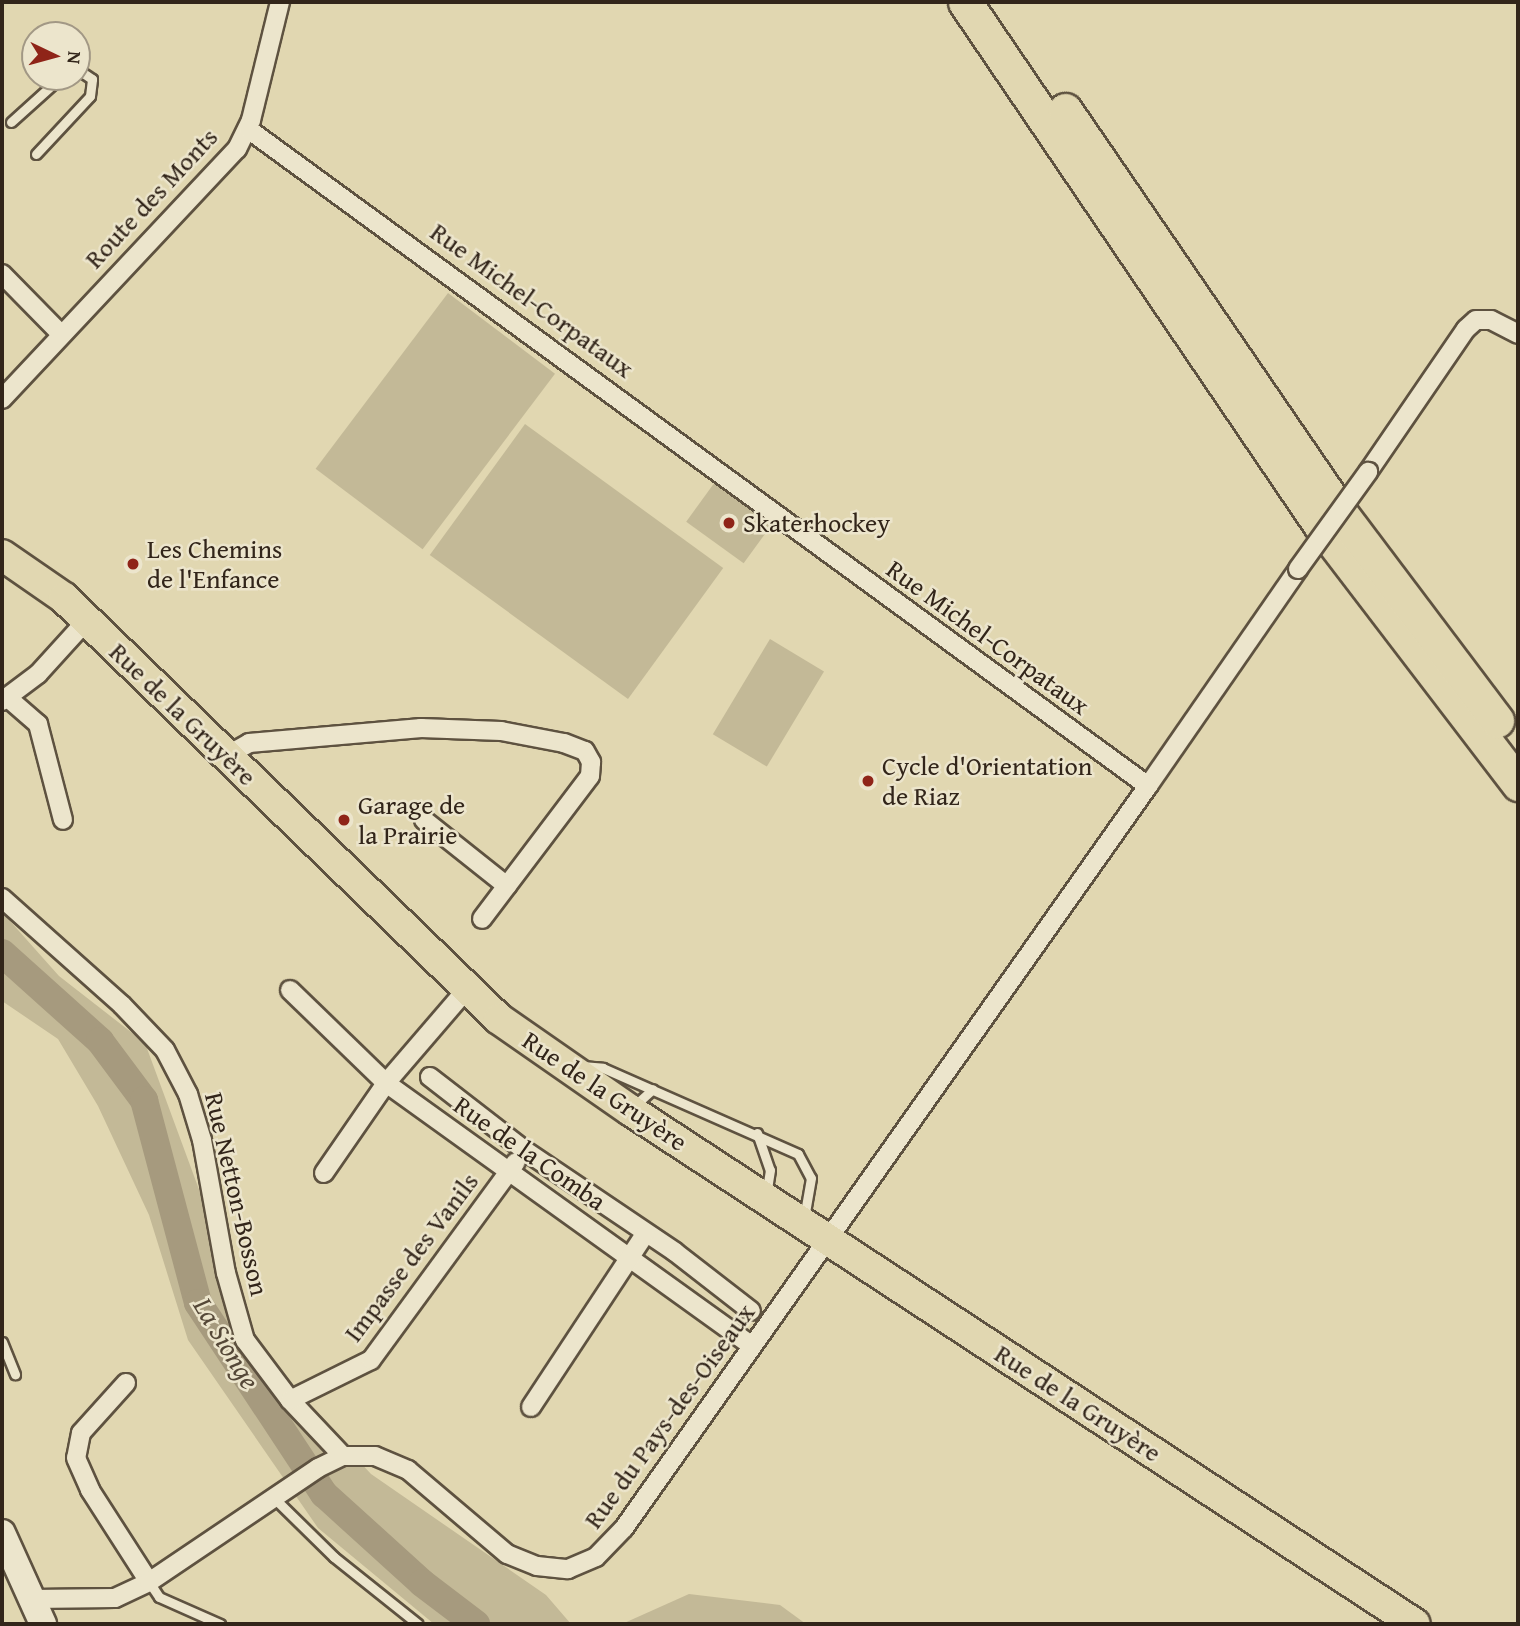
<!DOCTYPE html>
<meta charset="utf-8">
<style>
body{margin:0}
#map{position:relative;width:1520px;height:1626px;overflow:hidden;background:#e1d7b1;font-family:"Gentium Book Plus",serif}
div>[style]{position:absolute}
.green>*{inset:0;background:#c3b997;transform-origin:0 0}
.river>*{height:28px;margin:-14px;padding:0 14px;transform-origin:14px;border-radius:14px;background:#a69a7e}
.roads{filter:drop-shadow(2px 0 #5e5240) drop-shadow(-2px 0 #5e5240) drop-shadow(0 2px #5e5240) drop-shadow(0 -2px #5e5240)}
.service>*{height:9px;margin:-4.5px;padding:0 4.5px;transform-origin:4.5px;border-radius:4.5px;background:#ece5cc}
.minor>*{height:18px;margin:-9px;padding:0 9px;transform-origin:9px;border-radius:9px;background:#ece5cc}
.secondary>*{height:26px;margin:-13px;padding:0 13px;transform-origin:13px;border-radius:13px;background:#ece5cc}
.primary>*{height:30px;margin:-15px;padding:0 15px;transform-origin:15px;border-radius:15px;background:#e1d7b1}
.motorway>*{height:33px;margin:-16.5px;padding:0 16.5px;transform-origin:16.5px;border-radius:16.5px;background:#e1d7b1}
.bridges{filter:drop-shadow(2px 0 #5e5240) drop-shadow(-2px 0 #5e5240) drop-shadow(0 2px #5e5240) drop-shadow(0 -2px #5e5240)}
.minor-bridge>*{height:18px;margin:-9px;padding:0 9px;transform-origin:9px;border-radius:9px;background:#ece5cc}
.dots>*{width:19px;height:19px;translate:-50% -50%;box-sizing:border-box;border:4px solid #ece5cc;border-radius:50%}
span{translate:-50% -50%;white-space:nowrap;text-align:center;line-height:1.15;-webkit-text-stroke:5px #ece5cc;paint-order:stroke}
.street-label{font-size:26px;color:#32251a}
.poi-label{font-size:26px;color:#32251a}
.left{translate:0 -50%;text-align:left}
.water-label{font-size:28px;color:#554838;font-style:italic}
.frame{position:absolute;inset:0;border:4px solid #32251a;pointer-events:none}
.north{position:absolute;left:21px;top:21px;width:70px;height:70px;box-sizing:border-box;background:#ece5cc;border:2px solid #a29885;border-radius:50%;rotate:95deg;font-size:19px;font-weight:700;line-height:28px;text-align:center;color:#32251a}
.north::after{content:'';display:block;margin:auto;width:24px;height:32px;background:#8f2418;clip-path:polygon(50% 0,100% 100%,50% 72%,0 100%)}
</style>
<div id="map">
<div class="green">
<div style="left:448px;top:293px;width:134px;height:220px;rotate:37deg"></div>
<div style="left:525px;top:424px;width:245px;height:162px;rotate:36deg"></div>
<div style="left:715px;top:482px;width:71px;height:49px;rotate:36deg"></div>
<div style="left:770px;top:639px;width:63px;height:111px;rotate:31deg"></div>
<div style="clip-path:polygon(2px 912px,59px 976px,145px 1043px,260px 1355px,371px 1474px,546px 1595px,571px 1624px,434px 1624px,318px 1528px,188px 1340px,149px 1215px,98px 1106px,58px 1039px,2px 1001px)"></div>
<div style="clip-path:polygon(689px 1594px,780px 1605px,806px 1624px,622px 1624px)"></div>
</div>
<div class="river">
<div style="left:2px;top:953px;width:132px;rotate:41.9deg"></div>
<div style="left:100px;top:1041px;width:74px;rotate:53.3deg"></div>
<div style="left:144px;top:1100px;width:210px;rotate:75.1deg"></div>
<div style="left:198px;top:1303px;width:229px;rotate:56.6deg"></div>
<div style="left:324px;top:1494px;width:132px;rotate:42.2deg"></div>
<div style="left:422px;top:1583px;width:68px;rotate:37.2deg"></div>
</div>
<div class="roads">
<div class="service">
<div style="left:11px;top:122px;width:67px;rotate:-42deg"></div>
<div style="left:36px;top:154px;width:79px;rotate:-47deg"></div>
<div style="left:90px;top:96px;width:17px;rotate:-83deg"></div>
<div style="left:92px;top:79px;width:18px;rotate:-146deg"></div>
<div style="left:582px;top:1066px;width:21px;rotate:5deg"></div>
<div style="left:603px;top:1068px;width:213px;rotate:23.8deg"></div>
<div style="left:798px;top:1154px;width:27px;rotate:62deg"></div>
<div style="left:811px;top:1178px;width:41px;rotate:99.9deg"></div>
<div style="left:634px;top:1106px;width:25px;rotate:-42deg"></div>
<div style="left:757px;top:1133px;width:39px;rotate:71deg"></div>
<div style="left:770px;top:1170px;width:24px;rotate:99deg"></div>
<div style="left:2px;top:1342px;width:35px;rotate:68deg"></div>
<div style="left:276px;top:1500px;width:81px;rotate:44.5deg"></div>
<div style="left:334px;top:1557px;width:107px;rotate:38.6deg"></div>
<div style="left:149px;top:1582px;width:18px;rotate:56deg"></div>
<div style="left:159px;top:1597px;width:67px;rotate:23.9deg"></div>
</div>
<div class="minor">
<div style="left:2px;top:274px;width:83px;rotate:45.5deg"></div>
<div style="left:2px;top:399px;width:343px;rotate:-46.8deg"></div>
<div style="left:237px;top:149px;width:32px;rotate:-64deg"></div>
<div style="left:251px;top:120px;width:122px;rotate:-76.2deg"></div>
<div style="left:1368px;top:472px;width:173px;rotate:-55.6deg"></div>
<div style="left:1466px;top:329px;width:13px;rotate:-42deg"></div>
<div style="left:1476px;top:320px;width:15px"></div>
<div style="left:1491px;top:320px;width:30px;rotate:27deg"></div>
<div style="left:8px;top:698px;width:40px;rotate:41deg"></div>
<div style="left:38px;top:724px;width:99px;rotate:75.4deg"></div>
<div style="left:2px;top:701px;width:45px;rotate:-36.9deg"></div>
<div style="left:38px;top:674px;width:73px;rotate:-47.8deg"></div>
<div style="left:226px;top:756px;width:26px;rotate:-29deg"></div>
<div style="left:249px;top:743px;width:173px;rotate:-5deg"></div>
<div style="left:421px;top:728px;width:80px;rotate:2.1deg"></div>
<div style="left:501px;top:731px;width:64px;rotate:10.8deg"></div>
<div style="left:564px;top:743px;width:22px;rotate:21deg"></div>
<div style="left:585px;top:751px;width:13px;rotate:61deg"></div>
<div style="left:591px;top:762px;width:14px;rotate:94deg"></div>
<div style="left:590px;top:776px;width:179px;rotate:127.1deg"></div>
<div style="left:1148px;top:786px;width:264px;rotate:-55.3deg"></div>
<div style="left:424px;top:820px;width:106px;rotate:38.5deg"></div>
<div style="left:2px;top:898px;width:161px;rotate:41.7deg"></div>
<div style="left:122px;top:1005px;width:62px;rotate:46.3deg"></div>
<div style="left:165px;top:1050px;width:50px;rotate:62.4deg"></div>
<div style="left:188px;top:1094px;width:48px;rotate:73.1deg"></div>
<div style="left:202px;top:1140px;width:135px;rotate:79.8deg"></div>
<div style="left:226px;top:1273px;width:70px;rotate:74.2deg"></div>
<div style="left:245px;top:1340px;width:75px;rotate:53.1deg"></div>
<div style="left:290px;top:1400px;width:77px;rotate:46.6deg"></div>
<div style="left:290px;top:990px;width:134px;rotate:44.1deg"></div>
<div style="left:386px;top:1083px;width:451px;rotate:35.7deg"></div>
<div style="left:430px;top:1077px;width:119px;rotate:37.8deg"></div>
<div style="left:524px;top:1150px;width:182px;rotate:34deg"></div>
<div style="left:675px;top:1252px;width:96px;rotate:37.8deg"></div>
<div style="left:324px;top:1173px;width:109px;rotate:-55.4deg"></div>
<div style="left:386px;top:1083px;width:123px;rotate:-49.3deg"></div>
<div style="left:126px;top:1383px;width:67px;rotate:132deg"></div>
<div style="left:81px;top:1433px;width:25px;rotate:101deg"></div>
<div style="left:76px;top:1458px;width:35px;rotate:66deg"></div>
<div style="left:90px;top:1490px;width:109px;rotate:57.3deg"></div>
<div style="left:290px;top:1400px;width:90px;rotate:-26.3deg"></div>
<div style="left:371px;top:1360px;width:245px;rotate:-53.8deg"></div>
<div style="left:531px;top:1407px;width:207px;rotate:-56.6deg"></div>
<div style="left:33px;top:1599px;width:82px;rotate:-0.7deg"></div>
<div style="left:115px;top:1598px;width:38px;rotate:-25deg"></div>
<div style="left:149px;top:1582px;width:204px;rotate:-34deg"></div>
<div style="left:318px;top:1468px;width:28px;rotate:-26deg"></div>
<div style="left:343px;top:1456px;width:32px"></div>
<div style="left:375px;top:1456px;width:36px;rotate:23deg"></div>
<div style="left:408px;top:1470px;width:130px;rotate:40.3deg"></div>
<div style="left:507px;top:1554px;width:32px;rotate:22deg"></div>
<div style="left:537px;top:1566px;width:31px;rotate:6deg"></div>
<div style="left:568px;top:1569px;width:30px;rotate:-23deg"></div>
<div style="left:596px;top:1557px;width:40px;rotate:-46deg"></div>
<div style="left:624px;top:1528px;width:908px;rotate:-54.77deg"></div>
<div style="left:1148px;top:786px;width:1114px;rotate:-143.87deg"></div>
</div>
<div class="secondary">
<div style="left:2px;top:1533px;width:100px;rotate:65.7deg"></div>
</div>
<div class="primary">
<div style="left:2px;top:555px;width:75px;rotate:34.7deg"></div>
<div style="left:64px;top:598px;width:605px;rotate:44.06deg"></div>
<div style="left:499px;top:1019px;width:160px;rotate:34.8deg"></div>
<div style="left:630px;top:1110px;width:938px;rotate:33.22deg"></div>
</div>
<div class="motorway">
<div style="left:965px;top:2px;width:633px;rotate:55.81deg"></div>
<div style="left:1321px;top:526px;width:325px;rotate:52.6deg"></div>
<div style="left:1065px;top:110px;width:487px;rotate:55.6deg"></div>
<div style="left:1340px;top:512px;width:261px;rotate:53deg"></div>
</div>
</div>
<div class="bridges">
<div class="minor-bridge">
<div style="left:1298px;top:569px;width:120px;rotate:-54.2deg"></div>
</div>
</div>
<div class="dots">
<div style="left:729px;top:523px;background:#8f2418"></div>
<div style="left:133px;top:564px;background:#8f2418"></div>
<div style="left:868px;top:781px;background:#8f2418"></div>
<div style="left:344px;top:820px;background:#8f2418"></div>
</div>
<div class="street-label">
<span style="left:151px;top:198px;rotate:-47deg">Route des Monts</span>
<span style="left:532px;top:300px;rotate:36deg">Rue Michel-Corpataux</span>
<span style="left:988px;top:637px;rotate:36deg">Rue Michel-Corpataux</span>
<span style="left:183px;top:714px;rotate:44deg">Rue de la Gruyère</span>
<span style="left:605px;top:1091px;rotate:34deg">Rue de la Gruyère</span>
<span style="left:530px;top:1153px;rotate:35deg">Rue de la Comba</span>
<span style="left:237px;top:1194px;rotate:77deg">Rue Netton-Bosson</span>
<span style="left:411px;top:1257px;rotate:-53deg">Impasse des Vanils</span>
<span style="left:1078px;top:1403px;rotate:33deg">Rue de la Gruyère</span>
<span style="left:669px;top:1416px;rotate:-54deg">Rue du Pays-des-Oiseaux</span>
</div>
<div class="poi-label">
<span class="left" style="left:743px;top:523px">Skaterhockey</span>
<span class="left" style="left:147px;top:564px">Les Chemins<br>de l'Enfance</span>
<span class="left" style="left:882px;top:781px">Cycle d'Orientation<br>de Riaz</span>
<span class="left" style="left:358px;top:820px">Garage de<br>la Prairie</span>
</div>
<div class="water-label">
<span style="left:227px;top:1343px;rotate:59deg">La Sionge</span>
</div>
<div class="frame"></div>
<div class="north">N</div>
</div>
